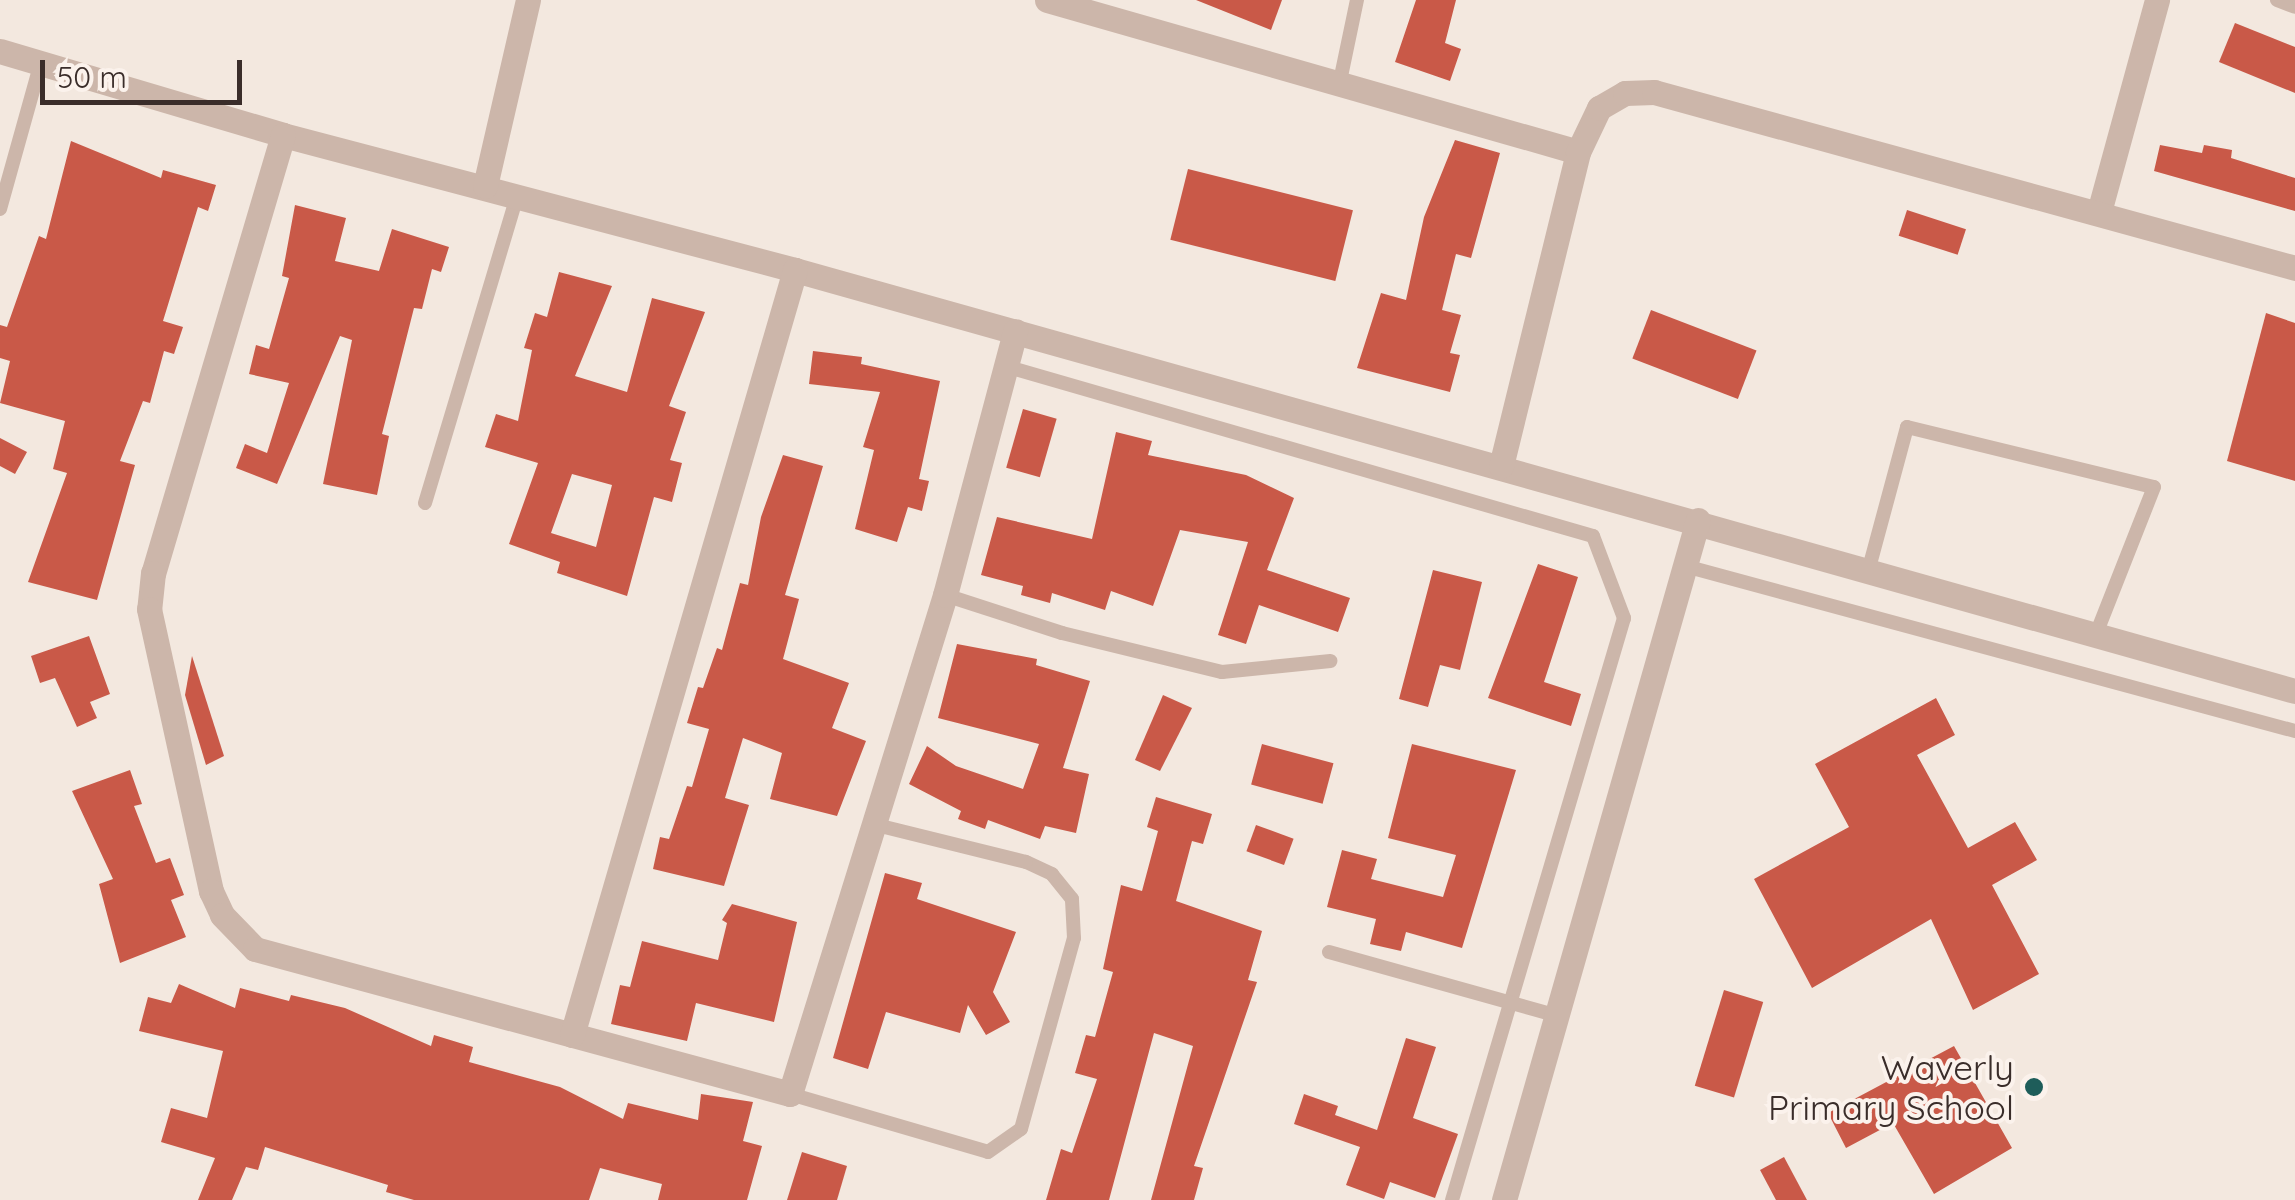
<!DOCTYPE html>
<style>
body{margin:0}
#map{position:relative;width:2295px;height:1200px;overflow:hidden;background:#f3e8df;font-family:Quicksand,sans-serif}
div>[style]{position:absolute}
.building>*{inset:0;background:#c95948;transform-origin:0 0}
.lane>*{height:14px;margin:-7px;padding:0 7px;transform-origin:7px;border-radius:7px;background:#ccb6aa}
.street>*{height:25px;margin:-12.5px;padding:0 12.5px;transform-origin:12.5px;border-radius:12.5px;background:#ccb6aa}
.dots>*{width:28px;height:28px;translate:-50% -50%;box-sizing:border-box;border:5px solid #fbf2ec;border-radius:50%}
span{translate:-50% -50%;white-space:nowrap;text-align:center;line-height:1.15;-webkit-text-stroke:8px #fbf2ec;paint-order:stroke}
.poi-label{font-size:35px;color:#3a2d2a}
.right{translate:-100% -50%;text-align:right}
.scale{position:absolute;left:40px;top:60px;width:202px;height:45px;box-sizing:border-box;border:5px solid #3a2d2a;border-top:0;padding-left:12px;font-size:30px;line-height:35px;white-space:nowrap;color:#3a2d2a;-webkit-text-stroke:8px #fbf2ec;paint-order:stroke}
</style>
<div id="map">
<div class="building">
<div style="clip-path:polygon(1196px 0,1282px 0,1271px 30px)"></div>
<div style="clip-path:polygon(1416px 0,1456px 0,1445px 43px,1461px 49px,1450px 81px,1395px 62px)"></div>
<div style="clip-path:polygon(2235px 23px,2295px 47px,2295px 93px,2219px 62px)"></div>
<div style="clip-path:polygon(1455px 140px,1500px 153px,1471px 258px,1456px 254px,1442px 310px,1461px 315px,1450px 353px,1460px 355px,1450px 392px,1357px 368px,1381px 293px,1406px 300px,1424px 217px)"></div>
<div style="clip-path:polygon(71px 141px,161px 178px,163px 170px,216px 185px,208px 211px,198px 207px,163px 321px,183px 327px,174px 354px,164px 351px,150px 403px,143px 401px,120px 461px,135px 465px,97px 600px,28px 582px,67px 473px,53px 469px,65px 421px,0 403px,10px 361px,0 358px,0 325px,7px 327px,39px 236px,46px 239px)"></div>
<div style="clip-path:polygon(2160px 145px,2202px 153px,2204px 145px,2232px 150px,2231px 158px,2295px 178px,2295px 211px,2154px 171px)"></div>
<div style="left:1188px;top:169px;width:170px;height:73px;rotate:14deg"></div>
<div style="clip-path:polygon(295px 205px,346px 218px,335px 261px,379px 271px,392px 229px,449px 247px,441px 272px,432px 269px,422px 309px,414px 308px,382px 434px,389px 436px,377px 495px,323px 484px,352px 340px,340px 336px,277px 484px,236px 468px,245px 444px,267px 453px,289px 383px,249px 374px,256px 345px,269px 349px,289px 278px,282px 276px)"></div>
<div style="left:1907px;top:210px;width:62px;height:27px;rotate:18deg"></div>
<div style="clip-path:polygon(evenodd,559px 272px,612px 286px,575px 376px,627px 392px,652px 298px,705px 312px,669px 406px,686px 412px,670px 460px,682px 463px,672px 502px,654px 497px,627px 596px,557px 573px,560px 562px,509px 544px,538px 463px,485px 447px,496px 414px,518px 421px,532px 350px,524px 348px,535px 313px,547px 317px,559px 272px,572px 474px,612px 485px,596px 547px,551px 533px,572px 474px)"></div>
<div style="left:1651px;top:310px;width:113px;height:52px;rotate:21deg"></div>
<div style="clip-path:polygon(2266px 313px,2295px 323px,2295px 481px,2227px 461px)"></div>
<div style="clip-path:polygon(813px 351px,862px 357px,861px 364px,940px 381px,919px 479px,929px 481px,922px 511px,908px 507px,897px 542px,855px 529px,874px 450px,863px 447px,880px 392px,809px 384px)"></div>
<div style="left:1023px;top:409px;width:35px;height:61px;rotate:16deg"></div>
<div style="clip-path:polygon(1116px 432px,1152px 441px,1148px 455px,1246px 475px,1294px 498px,1267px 570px,1350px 598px,1338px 632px,1259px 605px,1246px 644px,1218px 635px,1248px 542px,1180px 530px,1153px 606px,1111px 591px,1105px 610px,1052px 593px,1050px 603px,1021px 595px,1023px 586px,981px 575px,997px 517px,1092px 539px)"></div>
<div style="clip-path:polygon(0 438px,27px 452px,15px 474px,0 466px)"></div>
<div style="clip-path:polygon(783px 455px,823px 466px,785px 595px,799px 599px,783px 659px,849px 683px,832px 728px,866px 741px,837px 816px,770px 799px,782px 753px,743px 738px,725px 798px,749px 805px,724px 886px,653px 869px,660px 837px,669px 839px,687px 786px,692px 787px,709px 729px,687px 723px,698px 687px,703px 688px,717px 648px,722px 650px,740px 583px,748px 585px,761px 517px)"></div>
<div style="clip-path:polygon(1538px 564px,1578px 577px,1544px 682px,1581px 694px,1571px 726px,1488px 698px)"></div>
<div style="clip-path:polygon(1433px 570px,1482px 582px,1460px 670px,1440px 665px,1428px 707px,1399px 699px)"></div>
<div style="clip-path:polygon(89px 636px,110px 694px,90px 702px,97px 718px,77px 727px,55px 678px,40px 683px,31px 656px)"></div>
<div style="clip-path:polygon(957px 644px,1037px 659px,1036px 665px,1090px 681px,1063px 768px,1089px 774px,1076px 833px,1045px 826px,1040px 839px,988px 820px,985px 829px,958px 819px,961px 811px,909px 784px,927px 746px,956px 766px,1023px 789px,1039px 744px,938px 718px)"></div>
<div style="clip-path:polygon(192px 656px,224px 756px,206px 765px,185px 695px)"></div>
<div style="clip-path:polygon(1163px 695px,1192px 708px,1160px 771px,1135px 760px)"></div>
<div style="clip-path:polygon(1936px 698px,1955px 735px,1917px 755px,1968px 848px,2015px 822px,2037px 860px,1992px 885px,2039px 974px,1973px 1010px,1931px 919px,1812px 988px,1754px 879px,1849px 827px,1815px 764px)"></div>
<div style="left:1262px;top:744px;width:74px;height:42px;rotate:15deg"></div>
<div style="clip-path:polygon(1412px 744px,1516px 770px,1462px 948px,1406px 932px,1401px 951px,1370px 944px,1376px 919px,1327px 907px,1342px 850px,1377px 859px,1371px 879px,1443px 897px,1456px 855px,1388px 838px)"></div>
<div style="clip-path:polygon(130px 770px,142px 804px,134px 806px,156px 863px,170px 858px,184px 895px,171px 900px,186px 937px,120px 963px,99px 884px,113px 879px,72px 791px)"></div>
<div style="clip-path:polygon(1156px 797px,1212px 814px,1203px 844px,1192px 841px,1176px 901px,1262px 931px,1248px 980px,1257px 982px,1194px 1166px,1203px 1168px,1194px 1200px,1151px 1200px,1193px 1046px,1154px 1033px,1109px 1200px,1046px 1200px,1061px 1149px,1072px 1153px,1097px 1079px,1075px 1073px,1086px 1035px,1095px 1037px,1113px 972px,1103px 969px,1121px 885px,1142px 891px,1158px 831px,1147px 827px)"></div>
<div style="left:1256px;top:825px;width:40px;height:28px;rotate:20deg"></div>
<div style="clip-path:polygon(885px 873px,922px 883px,917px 899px,1016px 932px,993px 992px,1010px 1022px,986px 1035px,968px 1005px,960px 1033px,886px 1012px,868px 1069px,833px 1058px)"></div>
<div style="clip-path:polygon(732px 904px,797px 922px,774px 1022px,696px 1003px,687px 1041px,611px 1024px,620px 985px,630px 987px,642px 941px,718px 960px,727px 923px,722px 920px)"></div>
<div style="clip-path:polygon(179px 984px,235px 1008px,240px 988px,289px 1001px,291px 995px,345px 1008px,431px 1046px,434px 1035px,473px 1047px,469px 1062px,560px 1087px,623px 1119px,628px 1103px,698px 1120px,701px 1094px,753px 1102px,743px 1141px,762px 1146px,747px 1200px,658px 1200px,662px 1184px,600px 1168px,589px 1200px,414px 1200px,386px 1192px,388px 1185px,265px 1147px,258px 1170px,246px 1167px,232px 1200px,198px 1200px,215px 1158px,161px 1142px,171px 1108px,207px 1118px,223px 1051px,139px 1031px,148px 997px,171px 1003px)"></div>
<div style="left:1724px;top:990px;width:41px;height:100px;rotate:17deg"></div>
<div style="clip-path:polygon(1406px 1038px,1436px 1047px,1413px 1118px,1458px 1134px,1435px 1198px,1390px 1182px,1384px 1199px,1346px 1185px,1360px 1147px,1294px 1124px,1304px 1094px,1338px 1106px,1335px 1115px,1377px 1130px)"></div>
<div style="clip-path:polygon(1954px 1046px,2012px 1148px,1934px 1194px,1893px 1123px,1846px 1148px,1828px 1113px)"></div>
<div style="clip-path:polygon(802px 1152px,847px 1166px,837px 1200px,787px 1200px)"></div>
<div style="clip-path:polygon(1784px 1157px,1807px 1200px,1776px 1200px,1760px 1170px)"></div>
</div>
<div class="lane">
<div style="left:2277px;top:0;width:19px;rotate:21deg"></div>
<div style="left:1339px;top:86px;width:88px;rotate:-78.2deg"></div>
<div style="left:0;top:209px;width:153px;rotate:-74.4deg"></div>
<div style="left:1005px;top:366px;width:612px;rotate:16.13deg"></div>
<div style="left:1593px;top:536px;width:88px;rotate:69.3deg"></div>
<div style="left:1624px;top:618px;width:607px;rotate:106.46deg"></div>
<div style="left:425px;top:503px;width:320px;rotate:-73.3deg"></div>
<div style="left:1685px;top:566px;width:632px;rotate:15.14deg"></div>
<div style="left:1869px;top:568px;width:146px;rotate:-74.9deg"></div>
<div style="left:1907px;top:427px;width:254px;rotate:13.7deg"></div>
<div style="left:2154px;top:487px;width:158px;rotate:111.5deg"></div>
<div style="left:945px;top:595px;width:123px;rotate:18deg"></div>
<div style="left:1062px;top:633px;width:165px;rotate:13.7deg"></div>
<div style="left:1222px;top:672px;width:109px;rotate:-5.8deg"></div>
<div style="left:1329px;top:952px;width:234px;rotate:15.6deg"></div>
<div style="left:790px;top:1094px;width:206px;rotate:16.3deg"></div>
<div style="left:988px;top:1152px;width:40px;rotate:-34.9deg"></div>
<div style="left:1021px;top:1129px;width:198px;rotate:-74.5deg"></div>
<div style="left:1074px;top:938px;width:39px;rotate:-93deg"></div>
<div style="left:1072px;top:899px;width:32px;rotate:-129deg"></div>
<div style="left:1052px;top:874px;width:29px;rotate:-155deg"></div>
<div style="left:1026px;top:862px;width:154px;rotate:-166.1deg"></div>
</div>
<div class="street">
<div style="left:1047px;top:0;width:552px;rotate:15.97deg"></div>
<div style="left:0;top:51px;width:295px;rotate:16.5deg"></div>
<div style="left:283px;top:135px;width:529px;rotate:14.77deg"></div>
<div style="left:795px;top:270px;width:1558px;rotate:15.68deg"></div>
<div style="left:283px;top:135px;width:457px;rotate:106.5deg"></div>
<div style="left:153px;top:573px;width:36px;rotate:96deg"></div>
<div style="left:149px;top:609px;width:289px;rotate:77.6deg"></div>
<div style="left:211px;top:891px;width:26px;rotate:65deg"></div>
<div style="left:222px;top:915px;width:47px;rotate:45.9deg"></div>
<div style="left:255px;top:949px;width:554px;rotate:15.16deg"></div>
<div style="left:790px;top:1094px;width:523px;rotate:-72.74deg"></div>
<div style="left:945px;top:595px;width:273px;rotate:-75.1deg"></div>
<div style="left:485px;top:186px;width:191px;rotate:-77deg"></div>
<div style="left:2099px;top:212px;width:220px;rotate:-74.7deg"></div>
<div style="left:1501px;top:466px;width:323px;rotate:-76.2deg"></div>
<div style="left:1578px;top:152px;width:49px;rotate:-64.5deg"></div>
<div style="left:1599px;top:108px;width:30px;rotate:-30deg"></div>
<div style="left:1625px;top:93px;width:29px;rotate:-2deg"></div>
<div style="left:1654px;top:92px;width:665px;rotate:15.35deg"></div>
<div style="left:572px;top:1035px;width:797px;rotate:-73.75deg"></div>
<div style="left:1504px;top:1200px;width:707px;rotate:-74.08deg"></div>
</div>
<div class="dots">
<div style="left:2034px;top:1087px;background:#1e5d5a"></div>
</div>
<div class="poi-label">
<span class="right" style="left:2014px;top:1087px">Waverly<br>Primary School</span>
</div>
<div class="scale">50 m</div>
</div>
